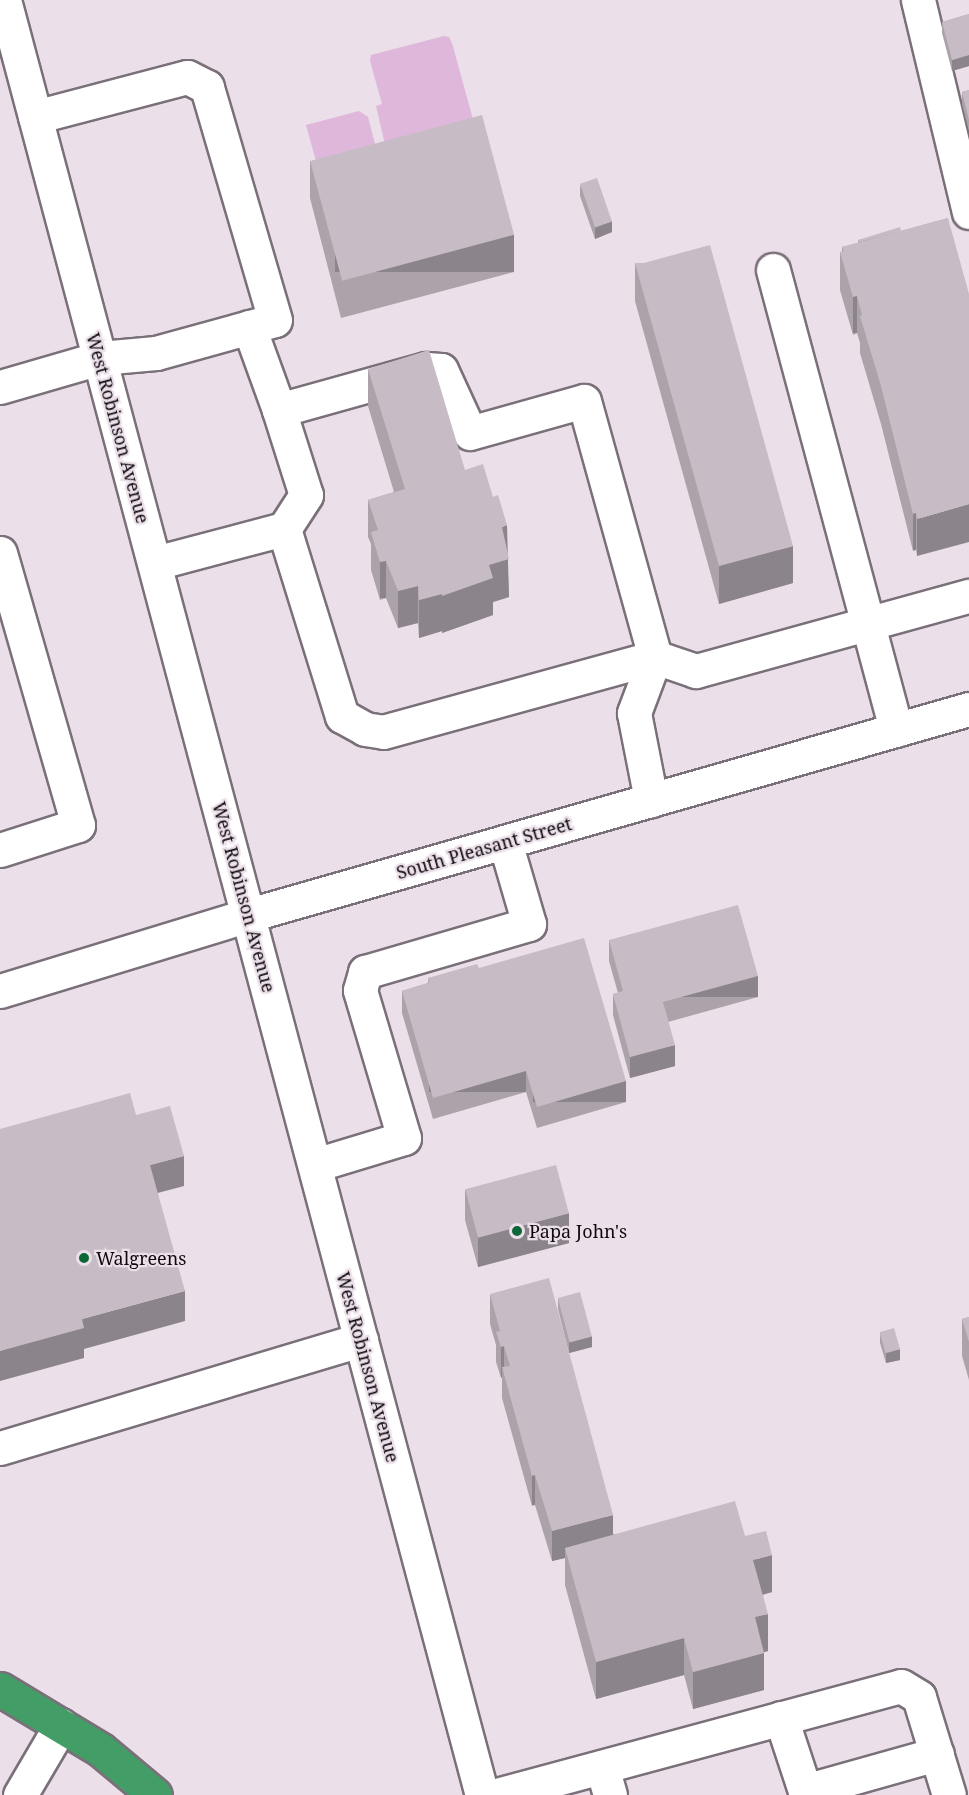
<!DOCTYPE html>
<html>
<head>
<meta charset="utf-8">
<style>
	body { margin:0 }
	#map { position:relative; width:969px; height:1795px; overflow:hidden; background:#ebdfe9; font-family:"Noto Serif",serif }
	div>[style] { position:absolute }
	.green>* { inset:0; background:#deb7db }
	.roads { filter:drop-shadow(2px 0 #7a7079) drop-shadow(-2px 0 #7a7079) drop-shadow(0 2px #7a7079) drop-shadow(0 -2px #7a7079) }
	.minor>* { height:33px; margin:-16.5px; padding:0 16.5px; transform-origin:16.5px; border-radius:16.5px; background:#fff }
	.highway>* { height:33px; margin:-16.5px; padding:0 16.5px; transform-origin:16.5px; border-radius:16.5px; background:#429e66 }
	.wall>* { inset:0; background:#aba2aa }
	.shaded-wall>* { inset:0; background:#8b848b; transform-origin:0 0 }
	.building>* { inset:0; background:#c7bcc6; transform-origin:0 0 }
	.dots>* { width:16px; height:16px; translate:-50% -50%; box-sizing:border-box; border:3px solid #ebdfe9; border-radius:50% }
	span { translate:-50% -50%; white-space:nowrap; text-align:center; line-height:1.15; -webkit-text-stroke:4.5px #ebdfe9; paint-order:stroke }
	.street-label { font-size:18px; color:#0e0a0d }
	.poi-label { font-size:18px; color:#0e0a0d }
	.left { translate:0 -50%; text-align:left }
</style>
</head>
<body>
<div id="map">
	<div class="green">
		<i style="clip-path:polygon(444px 36px,449px 37px,452px 43px,482px 152px,386px 149px,376px 106px,382px 104px,370px 61px,371px 55px)"></i>
		<i style="clip-path:polygon(359px 111px,368px 117px,377px 152px,319px 172px,306px 125px)"></i>
	</div>
	<div class="roads">
		<div class="minor">
			<i style="left:4px;top:0;width:1858px;rotate:75.09deg"></i>
			<i style="left:918px;top:0;width:218px;rotate:76.5deg"></i>
			<i style="left:773px;top:270px;width:476px;rotate:75deg"></i>
			<i style="left:249px;top:327px;width:88px;rotate:70.1deg"></i>
			<i style="left:279px;top:410px;width:153px;rotate:-15.6deg"></i>
			<i style="left:426px;top:369px;width:15px;rotate:4deg"></i>
			<i style="left:441px;top:370px;width:69px;rotate:65.3deg"></i>
			<i style="left:470px;top:433px;width:118px;rotate:-15.7deg"></i>
			<i style="left:584px;top:401px;width:266px;rotate:74.5deg"></i>
			<i style="left:655px;top:657px;width:60px;rotate:110.6deg"></i>
			<i style="left:634px;top:713px;width:89px;rotate:78.9deg"></i>
			<i style="left:0;top:387px;width:104px;rotate:-16.2deg"></i>
			<i style="left:100px;top:358px;width:56px;rotate:-5.1deg"></i>
			<i style="left:156px;top:353px;width:123px;rotate:-15.5deg"></i>
			<i style="left:275px;top:320px;width:243px;rotate:-106.3deg"></i>
			<i style="left:207px;top:87px;width:22px;rotate:-153deg"></i>
			<i style="left:187px;top:77px;width:157px;rotate:165.3deg"></i>
			<i style="left:279px;top:410px;width:89px;rotate:72.4deg"></i>
			<i style="left:306px;top:495px;width:40px;rotate:122.9deg"></i>
			<i style="left:284px;top:529px;width:196px;rotate:72.8deg"></i>
			<i style="left:342px;top:716px;width:26px;rotate:29deg"></i>
			<i style="left:365px;top:729px;width:18px;rotate:9deg"></i>
			<i style="left:383px;top:732px;width:282px;rotate:-15.4deg"></i>
			<i style="left:655px;top:657px;width:43px;rotate:18.9deg"></i>
			<i style="left:696px;top:671px;width:283px;rotate:-15.4deg"></i>
			<i style="left:0;top:553px;width:283px;rotate:74deg"></i>
			<i style="left:78px;top:825px;width:82px;rotate:162.2deg"></i>
			<i style="left:155px;top:563px;width:133px;rotate:-14.8deg"></i>
			<i style="left:0;top:991px;width:260px;rotate:-17deg"></i>
			<i style="left:249px;top:915px;width:749px;rotate:-15.97deg"></i>
			<i style="left:315px;top:1165px;width:93px;rotate:-16.9deg"></i>
			<i style="left:404px;top:1138px;width:154px;rotate:-106.6deg"></i>
			<i style="left:360px;top:990px;width:19px;rotate:-74deg"></i>
			<i style="left:365px;top:972px;width:171px;rotate:-16.3deg"></i>
			<i style="left:529px;top:924px;width:85px;rotate:-106.3deg"></i>
			<i style="left:0;top:1448px;width:377px;rotate:-16.7deg"></i>
			<i style="left:781px;top:1718px;width:77px;rotate:71.8deg"></i>
			<i style="left:805px;top:1791px;width:137px;rotate:-15.7deg"></i>
			<i style="left:602px;top:1767px;width:29px;rotate:74deg"></i>
			<i style="left:20px;top:1795px;width:81px;rotate:-59.6deg"></i>
			<i style="left:497px;top:1795px;width:418px;rotate:-15.1deg"></i>
			<i style="left:901px;top:1686px;width:21px;rotate:31deg"></i>
			<i style="left:919px;top:1697px;width:102px;rotate:73deg"></i>
		</div>
		<div class="highway">
			<i style="left:0;top:1689px;width:118px;rotate:31.1deg"></i>
			<i style="left:101px;top:1750px;width:70px;rotate:39.8deg"></i>
		</div>
	</div>
	<div class="wall">
		<i style="clip-path:polygon(969px 14px,969px 66px,952px 71px,942px 33px,942px 22px)"></i>
		<i style="clip-path:polygon(969px 90px,969px 131px,962px 104px,962px 92px)"></i>
		<i style="clip-path:polygon(310px 161px,514px 272px,341px 318px,310px 198px)"></i>
		<i style="clip-path:polygon(580px 185px,612px 232px,595px 239px,580px 196px)"></i>
		<i style="clip-path:polygon(948px 218px,917px 556px,916px 550px,913px 551px,881px 424px,860px 353px,860px 343px,857px 333px,853px 335px,840px 290px,840px 252px,842px 252px,842px 247px,858px 243px,858px 240px,901px 231px)"></i>
		<i style="clip-path:polygon(635px 263px,644px 263px,793px 583px,719px 604px,635px 301px)"></i>
		<i style="clip-path:polygon(368px 369px,465px 470px,507px 553px,509px 597px,493px 602px,493px 615px,442px 633px,442px 631px,419px 638px,418px 623px,398px 628px,386px 598px,380px 600px,371px 570px,371px 544px,368px 537px,368px 500px,394px 492px,368px 406px)"></i>
		<i style="clip-path:polygon(609px 940px,758px 997px,668px 1022px,675px 1066px,630px 1078px,613px 1015px,613px 994px,618px 993px,609px 961px)"></i>
		<i style="clip-path:polygon(479px 968px,626px 1102px,537px 1128px,526px 1092px,433px 1119px,402px 1013px,402px 991px,428px 983px,428px 978px)"></i>
		<i style="clip-path:polygon(465px 1190px,569px 1243px,478px 1267px,465px 1220px)"></i>
		<i style="clip-path:polygon(490px 1294px,613px 1534px,745px 1536px,772px 1592px,763px 1595px,768px 1651px,764px 1652px,764px 1690px,693px 1709px,684px 1675px,596px 1699px,565px 1585px,565px 1558px,552px 1561px,535px 1505px,532px 1506px,502px 1398px,502px 1377px,501px 1378px,496px 1362px,496px 1345px,490px 1324px)"></i>
		<i style="clip-path:polygon(558px 1298px,592px 1347px,569px 1353px,558px 1309px)"></i>
		<i style="clip-path:polygon(969px 1317px,969px 1380px,962px 1356px,962px 1319px)"></i>
		<i style="clip-path:polygon(880px 1332px,900px 1360px,886px 1363px,880px 1343px)"></i>
	</div>
	<div class="shaded-wall">
		<i style="clip-path:polygon(969px 55px,969px 66px,952px 71px,952px 60px)"></i>
		<i style="clip-path:polygon(612px 221px,612px 232px,595px 239px,595px 228px)"></i>
		<i style="left:514px;top:235px;width:37px;height:179px;rotate:90deg"></i>
		<i style="left:857px;top:296px;width:37px;height:4px;rotate:90deg"></i>
		<i style="clip-path:polygon(969px 504px,969px 542px,917px 556px,917px 519px)"></i>
		<i style="left:916px;top:513px;width:37px;height:3px;rotate:90deg"></i>
		<i style="clip-path:polygon(507px 525px,509px 597px,493px 602px,493px 615px,442px 633px,442px 596px,489px 565px,502px 527px)"></i>
		<i style="clip-path:polygon(793px 546px,793px 583px,719px 604px,719px 566px)"></i>
		<i style="left:386px;top:561px;width:37px;height:6px;rotate:90deg"></i>
		<i style="clip-path:polygon(418px 586px,418px 623px,398px 628px,398px 591px)"></i>
		<i style="clip-path:polygon(442px 594px,442px 631px,419px 638px,419px 600px)"></i>
		<i style="left:758px;top:976px;width:21px;height:98px;rotate:90deg"></i>
		<i style="clip-path:polygon(675px 1045px,675px 1066px,630px 1078px,630px 1057px)"></i>
		<i style="left:526px;top:1071px;width:21px;height:97px;rotate:90deg"></i>
		<i style="left:626px;top:1081px;width:21px;height:93px;rotate:90deg"></i>
		<i style="clip-path:polygon(184px 1156px,184px 1186px,150px 1195px,150px 1165px)"></i>
		<i style="clip-path:polygon(569px 1213px,569px 1243px,478px 1267px,478px 1237px)"></i>
		<i style="clip-path:polygon(185px 1291px,185px 1321px,84px 1349px,84px 1358px,0 1381px,0 1351px,82px 1319px)"></i>
		<i style="clip-path:polygon(592px 1336px,592px 1347px,569px 1353px,569px 1342px)"></i>
		<i style="clip-path:polygon(504px 1346px,504px 1375px,502px 1367px,502px 1377px,501px 1378px,501px 1347px)"></i>
		<i style="clip-path:polygon(900px 1349px,900px 1360px,886px 1363px,886px 1352px)"></i>
		<i style="left:535px;top:1475px;width:30px;height:3px;rotate:90deg"></i>
		<i style="clip-path:polygon(613px 1515px,613px 1545px,565px 1548px,565px 1558px,552px 1561px,552px 1531px)"></i>
		<i style="clip-path:polygon(772px 1555px,772px 1592px,753px 1597px,753px 1560px)"></i>
		<i style="clip-path:polygon(768px 1614px,768px 1651px,755px 1655px,755px 1617px)"></i>
		<i style="clip-path:polygon(684px 1638px,684px 1675px,596px 1699px,596px 1662px)"></i>
		<i style="clip-path:polygon(764px 1653px,764px 1690px,693px 1709px,693px 1672px)"></i>
	</div>
	<div class="building">
		<i style="clip-path:polygon(969px 14px,969px 55px,952px 60px,942px 22px)"></i>
		<i style="clip-path:polygon(969px 90px,969px 120px,962px 92px)"></i>
		<i style="left:482px;top:115px;width:124px;height:178px;rotate:75deg"></i>
		<i style="left:597px;top:178px;width:46px;height:18px;rotate:71deg"></i>
		<i style="clip-path:polygon(948px 218px,969px 294px,969px 504px,917px 519px,916px 513px,913px 514px,881px 386px,860px 316px,862px 315px,857px 296px,853px 297px,840px 252px,844px 251px,842px 247px)"></i>
		<i style="clip-path:polygon(900px 227px,901px 231px,859px 242px,858px 240px)"></i>
		<i style="clip-path:polygon(710px 245px,793px 546px,719px 566px,635px 263px,644px 263px)"></i>
		<i style="clip-path:polygon(429px 350px,465px 470px,483px 464px,493px 497px,498px 495px,507px 525px,502px 527px,509px 559px,489px 565px,493px 578px,442px 596px,442px 594px,419px 600px,418px 586px,398px 591px,386px 561px,380px 562px,371px 532px,378px 530px,368px 500px,405px 489px,368px 369px)"></i>
		<i style="clip-path:polygon(738px 905px,758px 976px,663px 1002px,675px 1045px,630px 1057px,613px 994px,623px 991px,609px 940px)"></i>
		<i style="clip-path:polygon(584px 938px,626px 1081px,537px 1107px,526px 1071px,433px 1098px,402px 991px,429px 983px,428px 978px,477px 964px,479px 968px)"></i>
		<i style="clip-path:polygon(130px 1093px,136px 1115px,170px 1106px,184px 1156px,150px 1165px,185px 1291px,82px 1319px,84px 1328px,0 1351px,0 1129px)"></i>
		<i style="left:556px;top:1165px;width:50px;height:94px;rotate:75deg"></i>
		<i style="clip-path:polygon(549px 1278px,613px 1515px,552px 1531px,535px 1475px,532px 1476px,502px 1367px,510px 1366px,504px 1346px,501px 1347px,496px 1332px,500px 1331px,490px 1294px)"></i>
		<i style="left:580px;top:1292px;width:46px;height:23px;rotate:75deg"></i>
		<i style="clip-path:polygon(969px 1317px,969px 1342px,962px 1319px)"></i>
		<i style="left:894px;top:1328px;width:22px;height:15px;rotate:74deg"></i>
		<i style="clip-path:polygon(735px 1501px,745px 1536px,766px 1531px,772px 1555px,753px 1560px,768px 1614px,755px 1617px,764px 1653px,693px 1672px,684px 1638px,596px 1662px,565px 1548px)"></i>
	</div>
	<div class="dots">
		<i style="left:517px;top:1231px;background:#0d6638"></i>
		<i style="left:84px;top:1258px;background:#0d6638"></i>
	</div>
	<div class="street-label">
		<span style="left:118px;top:428px;rotate:75deg">West Robinson Avenue</span>
		<span style="left:484px;top:848px;rotate:-16deg">South Pleasant Street</span>
		<span style="left:244px;top:897px;rotate:75deg">West Robinson Avenue</span>
		<span style="left:368px;top:1367px;rotate:75deg">West Robinson Avenue</span>
	</div>
	<div class="poi-label">
		<span class="left" style="left:529px;top:1231px">Papa John's</span>
		<span class="left" style="left:96px;top:1258px">Walgreens</span>
	</div>
</div>
</body>
</html>
